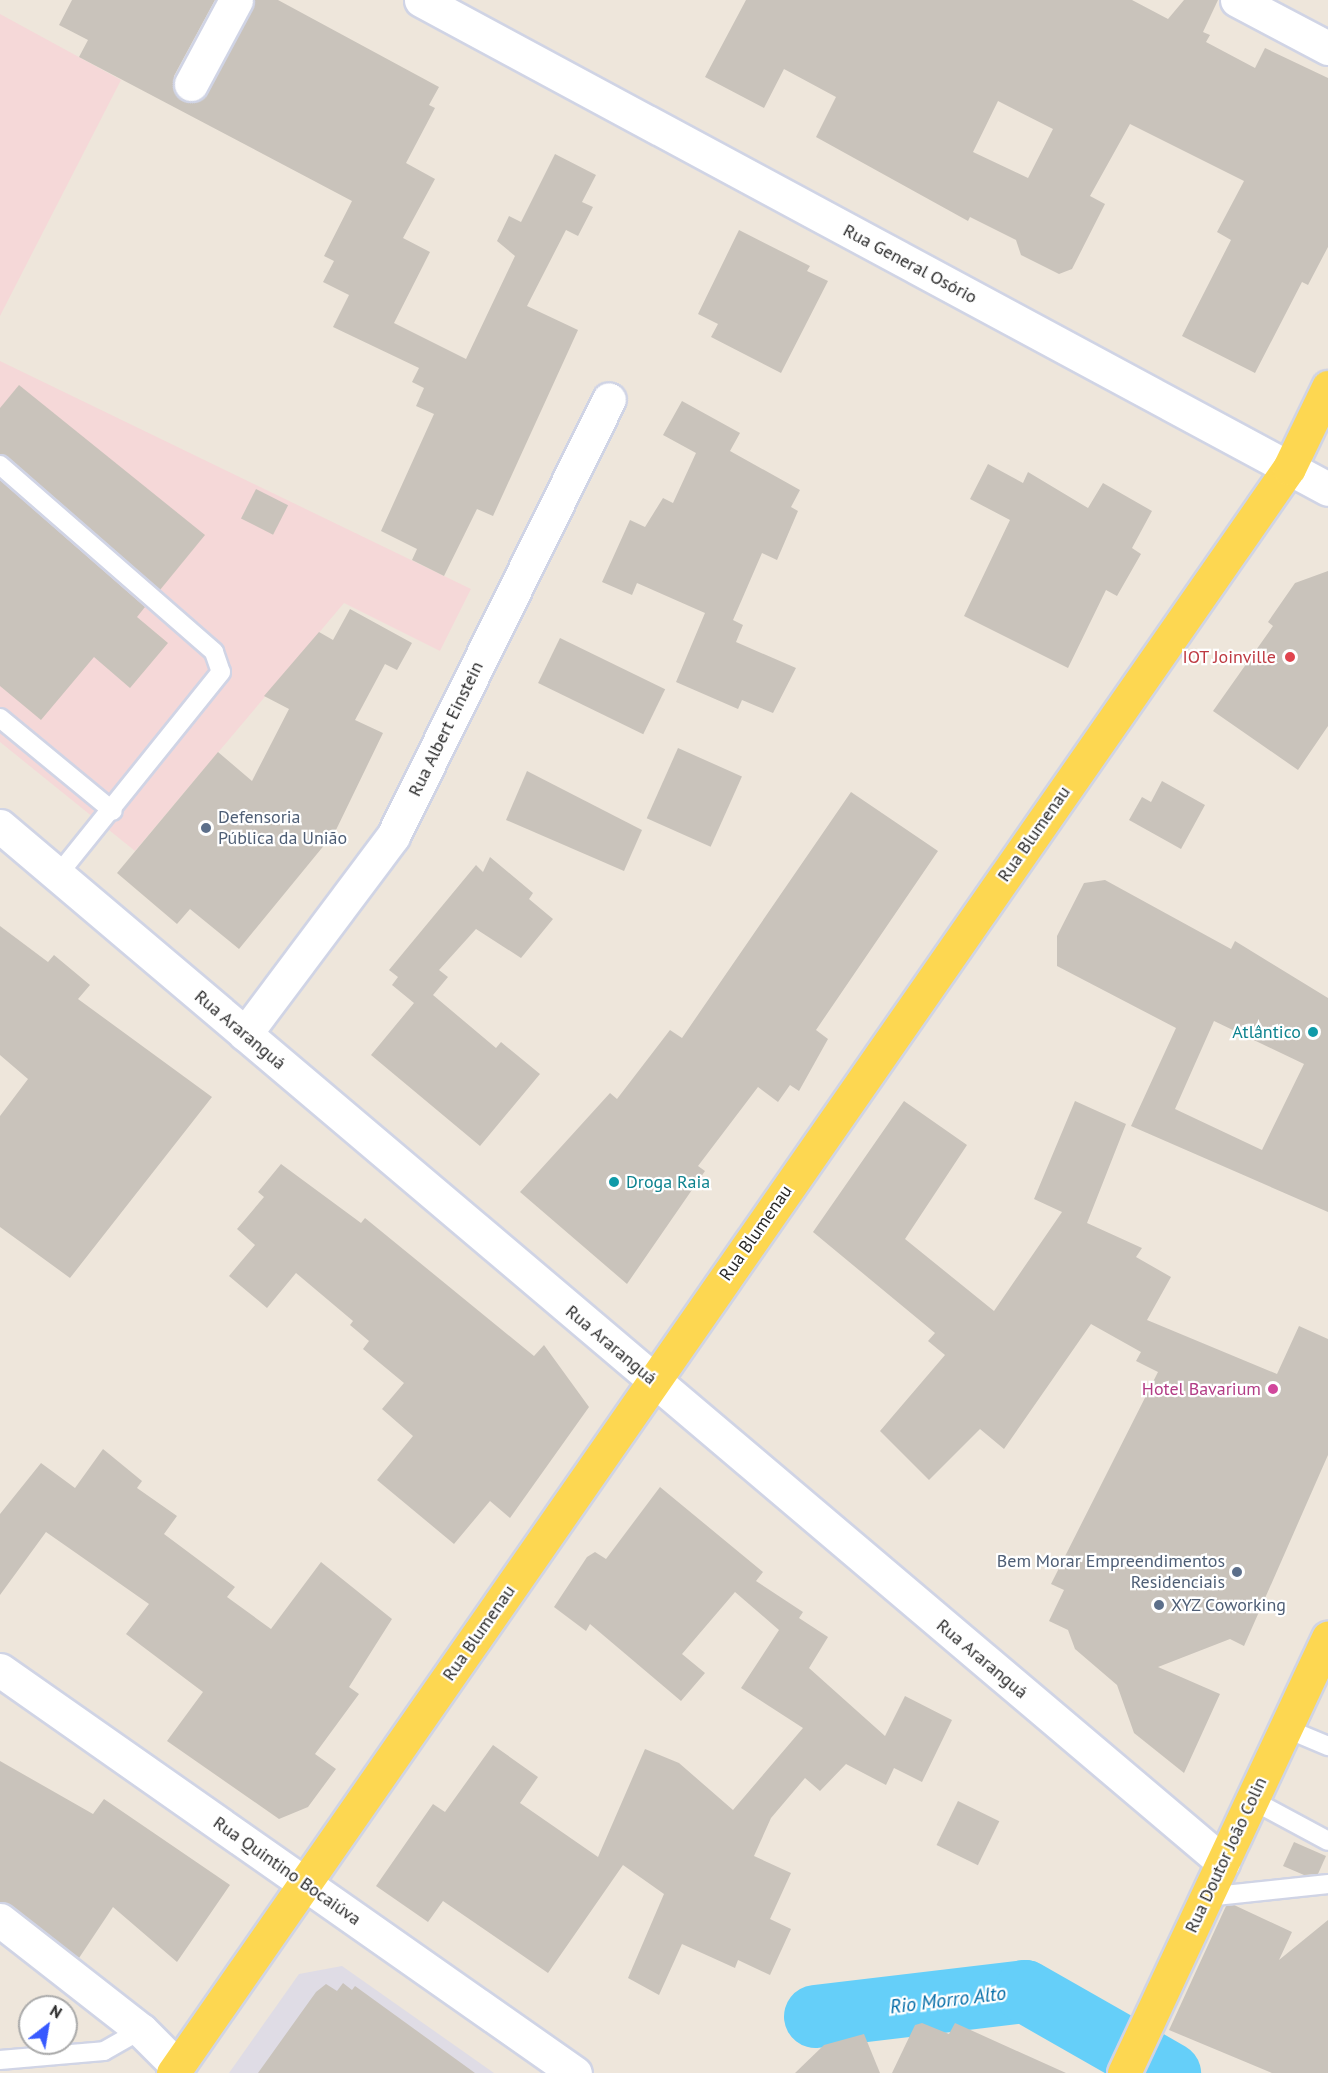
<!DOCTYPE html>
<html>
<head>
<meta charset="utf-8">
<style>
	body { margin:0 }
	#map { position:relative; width:1328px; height:2073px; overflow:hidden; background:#eee6db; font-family:"PT Sans",sans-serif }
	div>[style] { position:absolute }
	.industrial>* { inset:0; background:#dfdce5 }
	.medical>* { inset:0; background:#f5d8d8 }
	.river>* { height:63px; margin:-31.5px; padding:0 31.5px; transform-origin:31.5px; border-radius:31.5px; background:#65cff9 }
	.building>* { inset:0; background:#c9c3bb; transform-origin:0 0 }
	.roads { filter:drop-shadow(2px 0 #d0d4e5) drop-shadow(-2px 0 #d0d4e5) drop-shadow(0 2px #d0d4e5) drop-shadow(0 -2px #d0d4e5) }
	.lane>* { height:18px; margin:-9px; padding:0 9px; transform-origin:9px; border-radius:9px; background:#fff }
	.street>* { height:33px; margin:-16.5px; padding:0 16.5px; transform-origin:16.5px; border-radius:16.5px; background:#fff }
	.secondary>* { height:33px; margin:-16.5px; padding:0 16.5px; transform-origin:16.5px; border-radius:16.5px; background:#fff }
	.primary>* { height:33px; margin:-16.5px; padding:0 16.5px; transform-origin:16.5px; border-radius:16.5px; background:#fdd751 }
	.dots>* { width:16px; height:16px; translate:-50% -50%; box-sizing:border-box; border:3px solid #fff; border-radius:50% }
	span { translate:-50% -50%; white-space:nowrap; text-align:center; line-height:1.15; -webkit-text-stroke:4.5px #fff; paint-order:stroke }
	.street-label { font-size:18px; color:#2a2a2a }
	.health-label { font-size:18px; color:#be3a42 }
	.right { translate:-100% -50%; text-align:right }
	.service-label { font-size:18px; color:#4e5e75 }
	.left { translate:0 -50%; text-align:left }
	.culture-label { font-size:18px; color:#0d838f }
	.hotel-label { font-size:18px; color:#b23c85 }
	.water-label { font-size:20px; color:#026ca7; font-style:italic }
	.north { position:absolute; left:18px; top:1995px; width:60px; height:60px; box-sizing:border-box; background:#fff; border:2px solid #aaa; border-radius:50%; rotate:31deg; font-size:16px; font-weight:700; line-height:24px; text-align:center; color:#2a2a2a }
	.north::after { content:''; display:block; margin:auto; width:21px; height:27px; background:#3759ff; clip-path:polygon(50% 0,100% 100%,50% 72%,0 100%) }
</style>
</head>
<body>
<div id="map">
	<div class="industrial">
		<i style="clip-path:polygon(342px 1966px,494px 2073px,229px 2073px,299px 1974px)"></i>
	</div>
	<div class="medical">
		<i style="clip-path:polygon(0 14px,121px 80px,0 316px)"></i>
		<i style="clip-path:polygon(0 361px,471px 589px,440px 651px,344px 603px,135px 851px,0 742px)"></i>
	</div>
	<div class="river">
		<i style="left:815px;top:2016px;width:211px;rotate:-6.8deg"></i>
		<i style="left:1025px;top:1991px;width:166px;rotate:29.7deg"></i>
	</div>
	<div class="building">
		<i style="clip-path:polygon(72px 0,215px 0,174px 76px,175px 93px,183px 101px,200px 100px,208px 93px,255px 0,278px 0,439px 87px,429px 105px,435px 108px,406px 163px,435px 179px,403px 238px,430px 252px,394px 323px,466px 359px,515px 256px,497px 241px,509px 216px,521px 222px,555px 154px,596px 175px,582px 202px,593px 207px,578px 236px,566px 230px,527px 306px,578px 330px,493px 516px,477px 509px,444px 576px,412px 560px,417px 549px,381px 531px,434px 414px,416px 406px,424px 388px,412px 382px,419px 368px,333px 327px,349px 295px,323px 282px,334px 261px,324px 256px,352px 201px,79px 57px,88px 40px,59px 25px)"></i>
		<i style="clip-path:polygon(evenodd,746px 0,1132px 0,1168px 19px,1184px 0,1218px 0,1203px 32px,1210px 35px,1206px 42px,1255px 68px,1265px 48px,1328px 78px,1328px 247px,1308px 285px,1302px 282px,1255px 373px,1182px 336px,1231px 240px,1217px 232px,1244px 181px,1130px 124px,1090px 196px,1105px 204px,1072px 269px,1059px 274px,1021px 255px,1016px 240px,970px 217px,968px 221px,816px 137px,836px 97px,784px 69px,764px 108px,705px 77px,746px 0,998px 101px,1053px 129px,1028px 178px,973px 152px,998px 101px)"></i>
		<i style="clip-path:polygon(739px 230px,810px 266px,807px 271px,828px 281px,781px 373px,711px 337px,718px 324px,698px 314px)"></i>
		<i style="clip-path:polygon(19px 385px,205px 535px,160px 590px,0 454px,0 408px)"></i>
		<i style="clip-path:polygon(682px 401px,740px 433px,730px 451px,800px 490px,791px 507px,798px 511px,777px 560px,762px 553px,733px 620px,743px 625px,736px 642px,796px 668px,773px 713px,742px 700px,738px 709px,676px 682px,705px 613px,637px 583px,632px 595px,602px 582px,630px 520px,645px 527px,663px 498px,673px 503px,696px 453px,663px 435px)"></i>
		<i style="clip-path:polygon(988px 464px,1023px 483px,1028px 472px,1088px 508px,1103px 483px,1152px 511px,1132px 548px,1141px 554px,1117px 596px,1106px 590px,1068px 668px,964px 616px,1010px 520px,970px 499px)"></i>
		<i style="clip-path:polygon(0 480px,145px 607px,137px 617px,168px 643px,130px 688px,94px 657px,41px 720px,0 686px)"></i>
		<i style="left:256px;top:489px;width:36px;height:33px;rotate:27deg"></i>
		<i style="clip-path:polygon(1328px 571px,1328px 726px,1298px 770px,1213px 711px,1273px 626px,1268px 622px,1295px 583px)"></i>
		<i style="clip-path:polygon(350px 609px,412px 643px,397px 670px,385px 664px,355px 720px,383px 733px,335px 832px,239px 949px,190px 909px,177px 924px,117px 873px,218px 752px,252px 781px,289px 709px,264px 696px,319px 632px,333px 640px)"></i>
		<i style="left:560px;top:638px;width:117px;height:50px;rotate:26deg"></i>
		<i style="left:678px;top:748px;width:70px;height:77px;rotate:24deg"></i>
		<i style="clip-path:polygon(527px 771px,642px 830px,624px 871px,506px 820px)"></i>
		<i style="clip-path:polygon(1162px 781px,1205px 805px,1181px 849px,1129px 820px,1142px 797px,1151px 802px)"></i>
		<i style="clip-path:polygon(851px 792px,938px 851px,816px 1030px,828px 1039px,799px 1091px,790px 1085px,778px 1102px,758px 1087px,698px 1166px,705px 1171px,627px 1284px,520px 1192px,610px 1093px,617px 1099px,670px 1030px,682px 1038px)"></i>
		<i style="clip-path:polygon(490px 857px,533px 893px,529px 899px,553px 919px,521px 958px,476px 929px,439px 970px,448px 977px,433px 995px,496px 1048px,501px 1042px,540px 1074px,480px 1146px,371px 1055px,414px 1003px,392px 985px,398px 977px,389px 970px,476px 865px,483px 872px)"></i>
		<i style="clip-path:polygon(evenodd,1105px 880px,1231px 949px,1235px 941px,1328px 998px,1328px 1212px,1131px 1126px,1176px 1028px,1057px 966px,1057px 936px,1084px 883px,1105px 880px,1214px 1021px,1304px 1064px,1262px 1150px,1175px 1109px,1214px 1021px)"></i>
		<i style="clip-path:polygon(0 926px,48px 962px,54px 955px,90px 985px,78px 999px,212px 1097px,70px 1278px,0 1227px,0 1116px,28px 1079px,0 1055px)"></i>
		<i style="clip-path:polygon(904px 1101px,967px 1145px,905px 1239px,994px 1311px,1062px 1212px,1034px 1199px,1075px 1101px,1126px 1124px,1087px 1223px,1142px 1248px,1136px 1257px,1171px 1277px,1147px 1320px,1277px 1374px,1299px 1326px,1328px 1339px,1328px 1455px,1244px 1646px,1230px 1639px,1158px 1667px,1220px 1694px,1184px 1773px,1134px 1733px,1117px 1685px,1075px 1649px,1068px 1630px,1049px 1621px,1064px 1590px,1051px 1584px,1158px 1372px,1136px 1361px,1141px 1352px,1091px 1324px,1004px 1449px,980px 1429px,929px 1480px,880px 1431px,945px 1355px,928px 1341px,935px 1333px,813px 1232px)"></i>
		<i style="clip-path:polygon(281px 1164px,361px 1223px,365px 1218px,534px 1356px,544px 1345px,589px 1407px,510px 1518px,490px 1501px,454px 1544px,377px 1480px,413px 1436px,382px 1409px,404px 1383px,363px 1349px,369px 1341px,350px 1325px,353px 1321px,296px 1273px,267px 1308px,229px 1276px,255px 1245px,237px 1229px,264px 1197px,258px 1192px)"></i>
		<i style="clip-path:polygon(103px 1449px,142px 1481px,137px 1488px,177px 1516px,164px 1534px,235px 1587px,227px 1597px,271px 1629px,321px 1562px,392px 1619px,349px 1687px,359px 1694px,315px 1754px,336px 1769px,308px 1807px,279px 1819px,167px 1741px,203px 1692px,126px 1634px,149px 1604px,46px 1532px,0 1595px,0 1514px,41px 1463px,75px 1488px)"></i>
		<i style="clip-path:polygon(660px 1487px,763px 1572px,756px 1581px,803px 1612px,799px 1618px,828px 1637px,809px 1668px,885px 1736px,905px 1696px,952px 1720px,922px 1782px,894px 1768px,886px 1785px,846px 1764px,820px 1791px,805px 1778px,771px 1818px,754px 1856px,791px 1873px,770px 1919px,791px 1929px,770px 1975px,738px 1960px,735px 1968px,682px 1944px,659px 1995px,628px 1978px,664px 1894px,623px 1865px,548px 1973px,443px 1901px,428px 1922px,376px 1886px,433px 1804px,445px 1812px,493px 1745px,538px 1777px,520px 1803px,598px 1857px,645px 1749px,679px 1763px,733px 1810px,803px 1728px,741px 1688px,779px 1630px,735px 1592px,682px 1654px,705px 1673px,681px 1701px,590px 1624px,586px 1631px,554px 1607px,587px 1557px,595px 1552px,606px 1559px)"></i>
		<i style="clip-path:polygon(0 1761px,93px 1814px,104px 1799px,230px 1885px,177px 1962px,113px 1907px,79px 1958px,0 1902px)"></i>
		<i style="left:958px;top:1801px;width:46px;height:49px;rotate:26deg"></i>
		<i style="clip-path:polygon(1294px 1842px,1326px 1856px,1318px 1874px,1304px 1875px,1283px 1866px)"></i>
		<i style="clip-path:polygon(1234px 1905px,1292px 1932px,1279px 1960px,1328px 1920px,1328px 2073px,1272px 2073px,1169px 2030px,1226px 1906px)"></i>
		<i style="clip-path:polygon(343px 1983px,352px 1990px,355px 1986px,475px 2073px,258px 2073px,316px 1992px,326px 1984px,337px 1991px)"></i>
		<i style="clip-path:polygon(922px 2023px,949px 2034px,955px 2023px,1066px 2073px,892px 2073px,915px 2025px)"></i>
		<i style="clip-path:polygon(864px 2034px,880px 2073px,795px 2073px,824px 2045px)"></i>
	</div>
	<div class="roads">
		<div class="lane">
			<i style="left:0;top:465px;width:284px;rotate:41.1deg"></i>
			<i style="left:214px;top:652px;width:21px;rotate:71deg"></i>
			<i style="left:221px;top:672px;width:260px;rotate:128.8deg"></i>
			<i style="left:0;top:718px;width:146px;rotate:39.5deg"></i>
			<i style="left:1285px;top:1728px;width:47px;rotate:22.7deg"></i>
			<i style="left:1252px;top:1800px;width:86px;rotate:28.3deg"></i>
			<i style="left:1206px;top:1897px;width:123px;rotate:-6.1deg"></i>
			<i style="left:0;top:2060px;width:104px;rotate:-4.9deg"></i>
			<i style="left:104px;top:2051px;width:43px;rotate:-29.6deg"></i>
		</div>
		<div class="street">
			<i style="left:421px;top:0;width:1030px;rotate:28.33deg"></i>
			<i style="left:1237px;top:0;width:103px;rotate:27.8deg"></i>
			<i style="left:191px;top:84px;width:95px;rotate:-61.8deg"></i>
			<i style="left:245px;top:1034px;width:247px;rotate:-53.2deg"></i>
			<i style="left:393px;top:836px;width:487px;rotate:-63.7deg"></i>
			<i style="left:0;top:1670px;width:702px;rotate:35.03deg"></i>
			<i style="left:0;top:1920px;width:179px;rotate:38deg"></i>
			<i style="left:141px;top:2030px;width:51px;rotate:45deg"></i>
		</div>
		<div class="secondary">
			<i style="left:0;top:826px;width:1603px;rotate:40.27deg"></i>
		</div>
		<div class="primary">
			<i style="left:173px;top:2073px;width:1955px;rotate:-55.19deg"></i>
			<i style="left:1289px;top:468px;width:90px;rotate:-64.3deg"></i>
			<i style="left:1124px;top:2073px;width:481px;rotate:-64.9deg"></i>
		</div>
	</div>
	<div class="dots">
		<i style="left:1290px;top:657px;background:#e0444e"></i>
		<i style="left:206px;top:828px;background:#5c6f8a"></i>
		<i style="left:1313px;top:1032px;background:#0f9aa8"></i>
		<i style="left:614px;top:1182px;background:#0f9aa8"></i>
		<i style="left:1273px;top:1389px;background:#d1479c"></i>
		<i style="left:1237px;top:1572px;background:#5c6f8a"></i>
		<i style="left:1159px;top:1605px;background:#5c6f8a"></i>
	</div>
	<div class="street-label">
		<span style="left:910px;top:264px;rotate:28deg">Rua General Osório</span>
		<span style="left:446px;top:729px;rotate:-64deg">Rua Albert Einstein</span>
		<span style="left:1034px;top:834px;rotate:-55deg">Rua Blumenau</span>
		<span style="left:240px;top:1030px;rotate:40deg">Rua Araranguá</span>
		<span style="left:756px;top:1233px;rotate:-55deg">Rua Blumenau</span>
		<span style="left:611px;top:1345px;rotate:40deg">Rua Araranguá</span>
		<span style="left:479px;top:1633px;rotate:-55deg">Rua Blumenau</span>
		<span style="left:982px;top:1659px;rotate:40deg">Rua Araranguá</span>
		<span style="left:1226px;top:1855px;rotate:-65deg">Rua Doutor João Colin</span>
		<span style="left:287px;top:1871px;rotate:35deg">Rua Quintino Bocaiúva</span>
	</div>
	<div class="health-label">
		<span class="right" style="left:1276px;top:657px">IOT Joinville</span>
	</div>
	<div class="service-label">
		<span class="left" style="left:218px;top:828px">Defensoria<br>Pública da União</span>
		<span class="right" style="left:1225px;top:1572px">Bem Morar Empreendimentos<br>Residenciais</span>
		<span class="left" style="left:1171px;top:1605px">XYZ Coworking</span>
	</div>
	<div class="culture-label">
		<span class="right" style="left:1301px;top:1032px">Atlântico</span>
		<span class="left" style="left:626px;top:1182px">Droga Raia</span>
	</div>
	<div class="hotel-label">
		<span class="right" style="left:1261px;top:1389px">Hotel Bavarium</span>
	</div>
	<div class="water-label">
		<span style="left:948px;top:2000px;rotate:-7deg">Rio Morro Alto</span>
	</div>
	<div class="north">N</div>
</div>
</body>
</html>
